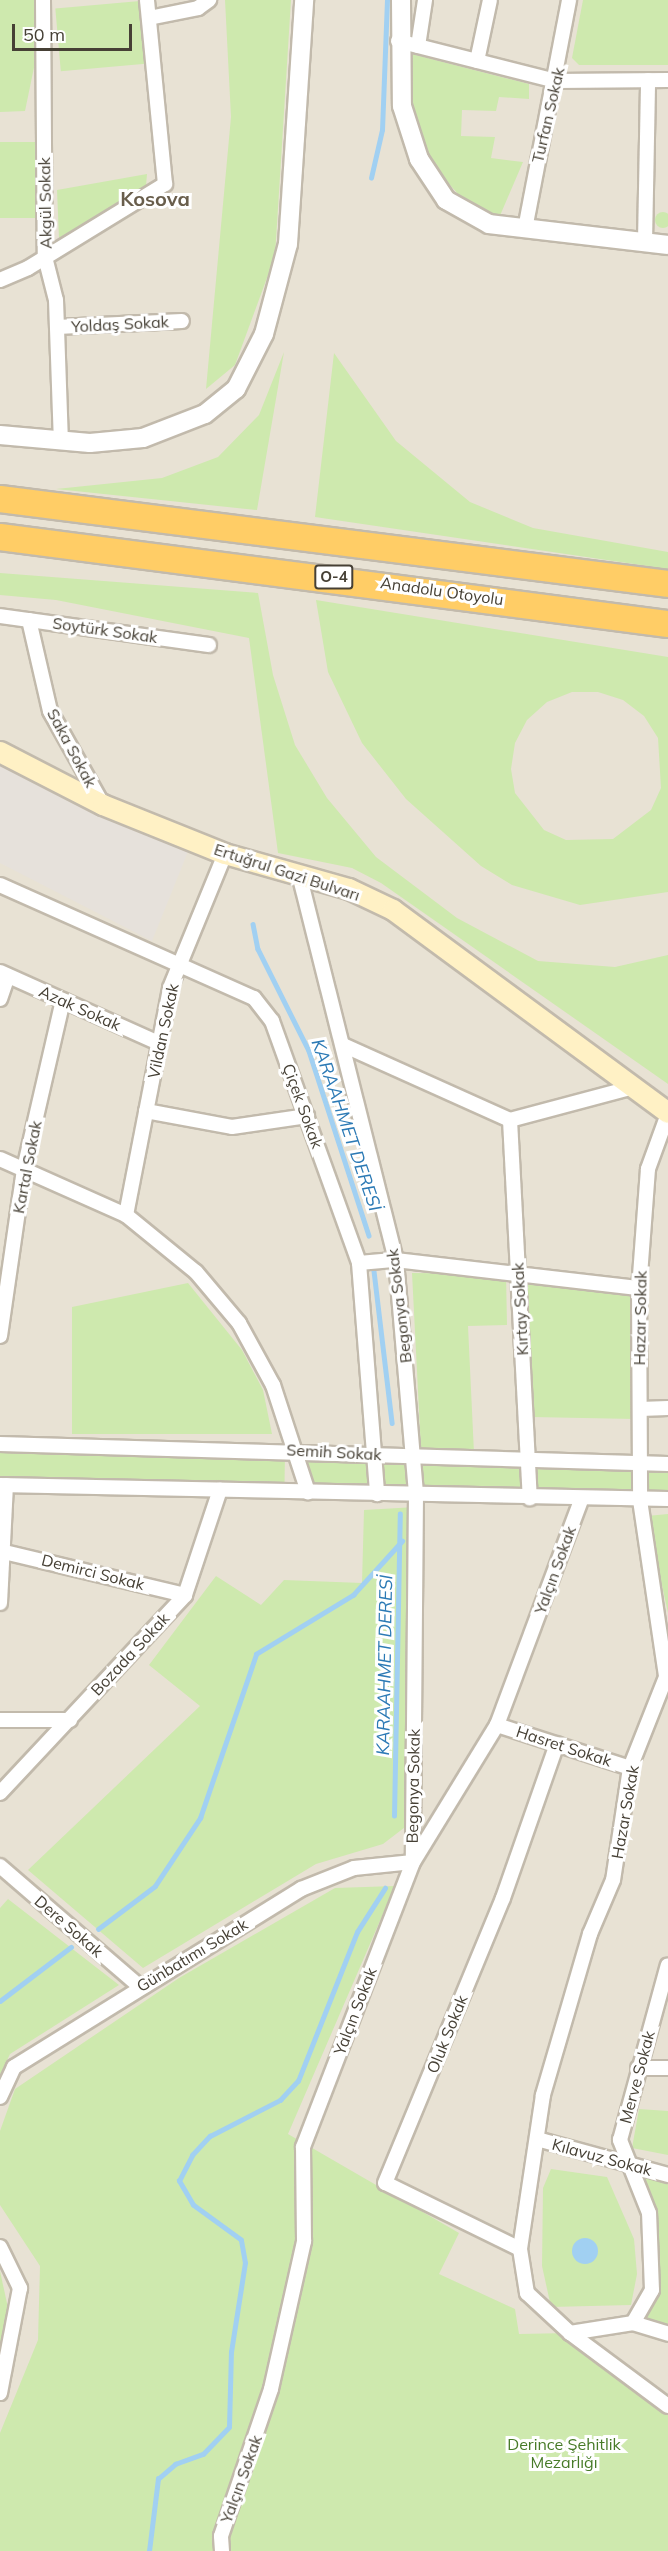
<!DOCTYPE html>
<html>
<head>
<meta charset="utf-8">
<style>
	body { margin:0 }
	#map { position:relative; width:668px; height:2551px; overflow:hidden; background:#f3f0e6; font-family:Mulish,sans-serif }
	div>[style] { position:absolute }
	.residential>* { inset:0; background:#e8e2d4; transform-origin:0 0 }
	.industrial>* { inset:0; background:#e6e1db }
	.green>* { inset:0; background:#cee9ae; transform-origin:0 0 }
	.round { border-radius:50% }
	.water>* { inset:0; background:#a1d0f2 }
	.stream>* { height:4.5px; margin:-2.25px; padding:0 2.25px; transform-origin:2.25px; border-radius:2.25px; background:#a1d0f2 }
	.roads { filter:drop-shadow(2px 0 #c2baac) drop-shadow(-2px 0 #c2baac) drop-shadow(0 2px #c2baac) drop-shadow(0 -2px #c2baac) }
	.minor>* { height:14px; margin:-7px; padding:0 7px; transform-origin:7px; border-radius:7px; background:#fff }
	.tertiary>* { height:18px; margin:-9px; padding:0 9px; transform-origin:9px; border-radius:9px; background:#fff }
	.secondary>* { height:20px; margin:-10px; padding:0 10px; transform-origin:10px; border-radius:10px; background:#fff1c5 }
	.motorway>* { height:26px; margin:-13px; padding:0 13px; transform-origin:13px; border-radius:13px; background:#ffcd66 }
	span { translate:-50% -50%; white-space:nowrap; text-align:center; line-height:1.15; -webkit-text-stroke:6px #fff; paint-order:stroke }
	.shield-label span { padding:2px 4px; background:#fff; border:2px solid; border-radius:4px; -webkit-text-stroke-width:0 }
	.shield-label { font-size:15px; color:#464035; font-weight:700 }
	.street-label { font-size:16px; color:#464035 }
	.park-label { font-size:16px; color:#467a27 }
	.water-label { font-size:18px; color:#2c7ab5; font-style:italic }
	.quarter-label { font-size:20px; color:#695e4c; font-weight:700 }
	.scale { position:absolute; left:12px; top:24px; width:120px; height:27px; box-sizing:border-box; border:3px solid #464035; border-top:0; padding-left:8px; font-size:18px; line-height:21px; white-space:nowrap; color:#464035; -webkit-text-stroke:4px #fff; paint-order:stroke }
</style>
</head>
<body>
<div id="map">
	<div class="residential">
		<i style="left:0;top:0;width:668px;height:2468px"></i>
	</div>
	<div class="industrial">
		<i style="clip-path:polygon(0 755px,191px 844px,152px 941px,0 863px)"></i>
	</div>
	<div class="green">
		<i style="clip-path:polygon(0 0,35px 0,38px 48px,25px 111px,0 112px)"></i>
		<i style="clip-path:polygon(225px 0,291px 0,275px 256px,235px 365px,206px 389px,231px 117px)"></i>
		<i style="clip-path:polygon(583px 0,668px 0,668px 65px,579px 65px,572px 58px)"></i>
		<i style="left:140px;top:1px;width:63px;height:85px;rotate:85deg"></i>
		<i style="clip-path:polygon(408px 53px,529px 84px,529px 99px,499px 97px,496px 111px,462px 110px,461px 136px,495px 137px,491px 158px,523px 162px,499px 218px,467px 204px,433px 166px,415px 123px)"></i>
		<i style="left:39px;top:142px;width:76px;height:39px;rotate:90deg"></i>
		<i style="clip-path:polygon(147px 174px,146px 186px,59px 238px,57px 190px)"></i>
		<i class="round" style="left:655px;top:212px;width:16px;height:16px"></i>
		<i style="clip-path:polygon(284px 352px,257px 510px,56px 489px,162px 478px,218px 457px,259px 415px)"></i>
		<i style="clip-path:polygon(334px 353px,396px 441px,470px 502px,533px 528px,668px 552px,668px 569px,315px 517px)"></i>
		<i style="clip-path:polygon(0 573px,258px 593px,273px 675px,295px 745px,327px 798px,376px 857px,457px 918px,538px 961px,615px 967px,668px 955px,668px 1084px,381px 883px,352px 868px,278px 853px,249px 638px,56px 600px,0 595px)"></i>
		<i style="clip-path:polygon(evenodd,316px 600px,668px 657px,668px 892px,580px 905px,512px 885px,481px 866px,406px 799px,362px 743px,328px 672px,316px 600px,572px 692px,598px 692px,623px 700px,644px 716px,658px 738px,661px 788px,651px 810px,613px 839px,566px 840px,544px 830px,515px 793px,511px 769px,515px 743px,527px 720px,547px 702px,572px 692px)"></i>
		<i style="clip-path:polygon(412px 1273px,506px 1274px,507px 1325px,468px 1326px,474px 1453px,421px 1450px)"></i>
		<i style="clip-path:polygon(525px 1279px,637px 1291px,635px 1419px,532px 1417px)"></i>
		<i style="clip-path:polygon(188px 1283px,242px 1350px,263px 1390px,272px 1434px,72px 1434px,72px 1307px)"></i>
		<i style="left:0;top:1452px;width:285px;height:25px;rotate:1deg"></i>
		<i style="clip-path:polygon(307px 1458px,369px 1460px,372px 1486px,312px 1485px)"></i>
		<i class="round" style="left:380px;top:1458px;width:32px;height:32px"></i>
		<i style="left:420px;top:1465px;width:102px;height:23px;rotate:2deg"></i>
		<i style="left:535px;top:1468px;width:98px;height:25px;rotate:1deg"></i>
		<i style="left:644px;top:1468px;width:24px;height:25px"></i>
		<i style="clip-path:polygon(416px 1507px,413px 1821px,383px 1844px,316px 1864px,143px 1968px,28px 1870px,200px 1706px,149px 1665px,216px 1576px,261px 1605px,284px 1580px,362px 1583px,364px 1510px)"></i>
		<i style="clip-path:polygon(668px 1514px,668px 1613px,647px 1516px)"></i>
		<i style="clip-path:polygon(395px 1886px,288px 2134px,459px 2233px,439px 2274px,515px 2309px,519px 2334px,570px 2333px,668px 2405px,668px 2551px,0 2551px,0 2433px,38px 2340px,40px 2266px,0 2205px,0 2131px,15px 2089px,179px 1978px,335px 1888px)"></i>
		<i style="clip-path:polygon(8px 1899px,119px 1985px,10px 2054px,0 2075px,0 1908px)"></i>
		<i style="clip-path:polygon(639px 2109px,668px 2111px,668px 2155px,632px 2148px)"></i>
		<i style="clip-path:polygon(551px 2169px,607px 2177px,634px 2239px,637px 2274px,631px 2305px,551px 2307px,542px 2266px,543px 2188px)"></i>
		<i style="clip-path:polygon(637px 2172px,668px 2180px,668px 2327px,645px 2319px,661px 2290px,656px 2209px)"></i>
		<i style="clip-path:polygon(0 2271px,8px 2308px,0 2345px)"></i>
	</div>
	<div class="water">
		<i class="round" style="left:572px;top:2238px;width:26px;height:26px"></i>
	</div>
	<div class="stream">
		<i style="left:371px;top:178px;width:49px;rotate:-77.1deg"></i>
		<i style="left:382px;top:130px;width:130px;rotate:-87.8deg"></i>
		<i style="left:253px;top:924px;width:25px;rotate:79deg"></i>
		<i style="left:258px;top:949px;width:114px;rotate:63.4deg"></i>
		<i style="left:309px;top:1051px;width:194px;rotate:72deg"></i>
		<i style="left:374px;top:1271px;width:153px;rotate:83.2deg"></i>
		<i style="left:394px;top:1816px;width:302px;rotate:-88.9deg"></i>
		<i style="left:98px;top:1929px;width:71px;rotate:-37deg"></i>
		<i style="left:155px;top:1886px;width:82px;rotate:-56.5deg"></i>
		<i style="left:200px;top:1818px;width:173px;rotate:-71.1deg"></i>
		<i style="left:256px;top:1654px;width:114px;rotate:-31.3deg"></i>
		<i style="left:353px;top:1595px;width:73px;rotate:-47.8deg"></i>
		<i style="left:0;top:2001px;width:89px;rotate:-37.3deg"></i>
		<i style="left:149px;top:2551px;width:73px;rotate:-82.9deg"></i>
		<i style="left:158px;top:2479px;width:23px;rotate:-41deg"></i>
		<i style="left:175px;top:2464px;width:30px;rotate:-20deg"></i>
		<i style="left:203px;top:2454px;width:37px;rotate:-46deg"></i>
		<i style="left:229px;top:2427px;width:75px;rotate:-88.5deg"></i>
		<i style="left:231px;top:2352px;width:90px;rotate:-81.1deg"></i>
		<i style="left:245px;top:2263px;width:23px;rotate:-100deg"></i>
		<i style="left:241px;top:2240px;width:59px;rotate:-143.9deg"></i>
		<i style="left:193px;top:2205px;width:28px;rotate:-120deg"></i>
		<i style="left:179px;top:2181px;width:29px;rotate:-63deg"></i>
		<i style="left:192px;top:2155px;width:26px;rotate:-47deg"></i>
		<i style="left:210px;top:2136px;width:79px;rotate:-27.2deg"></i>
		<i style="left:280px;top:2100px;width:26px;rotate:-47deg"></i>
		<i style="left:298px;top:2081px;width:160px;rotate:-68.4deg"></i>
		<i style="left:357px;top:1932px;width:52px;rotate:-57.5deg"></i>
	</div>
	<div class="roads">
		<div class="minor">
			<i style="left:43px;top:0;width:257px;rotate:89.6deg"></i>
			<i style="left:45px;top:257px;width:44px;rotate:75.7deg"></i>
			<i style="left:56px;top:300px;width:141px;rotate:88deg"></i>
			<i style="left:149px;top:18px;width:50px;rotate:-11.5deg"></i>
			<i style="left:198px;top:8px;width:14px;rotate:-36deg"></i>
			<i style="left:398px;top:41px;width:163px;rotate:14.2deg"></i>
			<i style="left:556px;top:81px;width:112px;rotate:-0.5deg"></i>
			<i style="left:418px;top:46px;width:47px;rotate:-81.3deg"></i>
			<i style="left:477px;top:61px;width:62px;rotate:-78deg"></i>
			<i style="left:525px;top:229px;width:233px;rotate:-79.1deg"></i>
			<i style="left:645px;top:242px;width:162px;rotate:-88.9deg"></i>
			<i style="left:0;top:280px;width:30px;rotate:-23deg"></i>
			<i style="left:28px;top:268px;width:161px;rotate:-31.5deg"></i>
			<i style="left:165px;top:184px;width:185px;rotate:-95.6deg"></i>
			<i style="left:57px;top:327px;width:125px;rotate:-2.7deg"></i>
			<i style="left:0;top:616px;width:211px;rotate:7.9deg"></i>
			<i style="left:29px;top:620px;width:93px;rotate:77deg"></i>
			<i style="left:50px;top:711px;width:108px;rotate:60.6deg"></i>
			<i style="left:300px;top:878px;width:394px;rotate:75.9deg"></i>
			<i style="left:396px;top:1260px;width:235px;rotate:85.1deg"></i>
			<i style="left:416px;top:1494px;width:366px;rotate:90.5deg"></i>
			<i style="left:0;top:885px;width:278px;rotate:24deg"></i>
			<i style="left:254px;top:998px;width:29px;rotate:52deg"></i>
			<i style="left:272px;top:1021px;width:257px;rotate:70.2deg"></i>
			<i style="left:359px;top:1263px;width:232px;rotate:85.5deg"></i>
			<i style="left:0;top:972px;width:174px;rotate:24.1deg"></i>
			<i style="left:0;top:999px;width:24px;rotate:-71deg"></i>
			<i style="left:343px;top:1045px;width:183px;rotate:24.2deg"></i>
			<i style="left:510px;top:1120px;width:379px;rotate:87deg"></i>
			<i style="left:146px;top:1111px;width:87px;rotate:10.5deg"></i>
			<i style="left:232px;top:1127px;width:76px;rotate:-8.3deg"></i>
			<i style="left:668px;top:1114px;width:59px;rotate:110deg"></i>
			<i style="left:648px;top:1169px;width:119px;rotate:94.3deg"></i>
			<i style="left:639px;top:1288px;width:212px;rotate:89.7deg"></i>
			<i style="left:640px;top:1500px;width:179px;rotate:81.6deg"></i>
			<i style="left:666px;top:1677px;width:98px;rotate:111.6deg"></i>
			<i style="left:630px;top:1768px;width:113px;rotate:98.6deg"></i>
			<i style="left:613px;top:1880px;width:59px;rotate:113.1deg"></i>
			<i style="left:590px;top:1934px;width:168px;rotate:106.3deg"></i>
			<i style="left:543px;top:2095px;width:156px;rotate:98.5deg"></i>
			<i style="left:520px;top:2249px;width:45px;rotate:81deg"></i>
			<i style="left:527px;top:2293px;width:59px;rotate:42.9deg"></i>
			<i style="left:570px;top:2333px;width:122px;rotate:36.7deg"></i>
			<i style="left:510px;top:1120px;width:124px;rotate:-14.9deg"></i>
			<i style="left:0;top:1159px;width:138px;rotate:24deg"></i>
			<i style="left:126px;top:1215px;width:90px;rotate:39.2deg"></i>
			<i style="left:196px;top:1272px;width:67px;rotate:49.9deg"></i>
			<i style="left:239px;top:1323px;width:71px;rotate:61.3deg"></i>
			<i style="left:273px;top:1385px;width:113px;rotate:71.9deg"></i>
			<i style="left:126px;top:1215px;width:231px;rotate:-79deg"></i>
			<i style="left:170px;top:988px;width:145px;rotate:-67.7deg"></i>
			<i style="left:359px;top:1263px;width:37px;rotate:-5deg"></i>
			<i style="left:396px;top:1260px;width:245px;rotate:6.6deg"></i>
			<i style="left:0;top:1336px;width:169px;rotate:-81.8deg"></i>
			<i style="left:24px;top:1169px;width:173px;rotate:-77deg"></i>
			<i style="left:640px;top:1409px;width:28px;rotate:-2deg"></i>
			<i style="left:0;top:1444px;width:668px;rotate:1.71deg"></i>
			<i style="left:0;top:1485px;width:668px;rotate:1.2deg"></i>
			<i style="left:0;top:1551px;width:190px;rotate:13.4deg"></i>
			<i style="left:0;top:1603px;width:118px;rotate:-87.1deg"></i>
			<i style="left:0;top:1720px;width:70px"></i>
			<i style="left:497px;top:1725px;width:140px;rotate:17.9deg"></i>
			<i style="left:0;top:1793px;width:271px;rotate:-46.9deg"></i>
			<i style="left:185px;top:1595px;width:111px;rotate:-71.6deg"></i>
			<i style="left:0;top:1866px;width:184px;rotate:40.8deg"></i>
			<i style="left:638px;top:2068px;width:30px"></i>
			<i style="left:0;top:2097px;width:33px;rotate:-65deg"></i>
			<i style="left:14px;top:2067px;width:338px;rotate:-31.8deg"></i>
			<i style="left:301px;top:1889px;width:57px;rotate:-21.6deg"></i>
			<i style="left:354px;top:1868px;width:59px;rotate:-5.8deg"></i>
			<i style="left:537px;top:2139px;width:136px;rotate:15.4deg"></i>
			<i style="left:0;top:2247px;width:46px;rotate:64deg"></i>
			<i style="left:20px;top:2288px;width:107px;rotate:100.8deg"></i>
			<i style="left:520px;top:2249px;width:150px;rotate:-153.9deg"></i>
			<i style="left:385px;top:2183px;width:308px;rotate:-67.5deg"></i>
			<i style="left:503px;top:1898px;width:163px;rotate:-70.7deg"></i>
			<i style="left:633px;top:2323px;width:38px;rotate:-60deg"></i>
			<i style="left:652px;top:2290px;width:77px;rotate:-92.2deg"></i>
			<i style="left:649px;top:2213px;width:79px;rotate:-111.7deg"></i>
			<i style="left:620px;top:2140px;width:181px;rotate:-74.7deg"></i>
			<i style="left:570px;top:2333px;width:64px;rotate:-9deg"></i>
			<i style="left:633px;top:2323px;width:37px;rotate:17deg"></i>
			<i style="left:222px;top:2551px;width:15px;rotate:-94deg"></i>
			<i style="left:221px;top:2536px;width:155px;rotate:-71.2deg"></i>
			<i style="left:271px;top:2389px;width:152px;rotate:-77.4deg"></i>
			<i style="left:304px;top:2241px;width:94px;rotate:-90.6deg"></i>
			<i style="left:303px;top:2147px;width:305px;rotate:-68.9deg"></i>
			<i style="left:413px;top:1862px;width:161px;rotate:-58.5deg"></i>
			<i style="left:497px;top:1725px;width:240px;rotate:-69.5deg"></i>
		</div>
		<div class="tertiary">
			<i style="left:401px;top:0;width:106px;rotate:89.5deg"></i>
			<i style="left:402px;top:106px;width:56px;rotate:72.2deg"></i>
			<i style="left:419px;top:159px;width:49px;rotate:56.6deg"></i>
			<i style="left:446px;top:200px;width:49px;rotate:29.2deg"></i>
			<i style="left:489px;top:224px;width:180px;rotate:6.7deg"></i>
			<i style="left:0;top:435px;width:90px;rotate:5.1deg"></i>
			<i style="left:90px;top:443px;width:53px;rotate:-5.4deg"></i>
			<i style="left:143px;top:438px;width:66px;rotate:-21.2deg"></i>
			<i style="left:205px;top:414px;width:40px;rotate:-39deg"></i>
			<i style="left:236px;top:389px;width:62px;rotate:-63deg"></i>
			<i style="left:264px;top:334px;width:93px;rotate:-75.1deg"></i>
			<i style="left:288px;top:244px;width:245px;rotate:-86.2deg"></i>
		</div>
		<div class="secondary">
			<i style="left:0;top:752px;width:116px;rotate:27.2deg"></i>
			<i style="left:103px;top:805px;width:131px;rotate:21.9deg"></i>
			<i style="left:225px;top:854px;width:129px;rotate:15.8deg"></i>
			<i style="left:349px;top:889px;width:49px;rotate:25.5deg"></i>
			<i style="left:393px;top:910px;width:342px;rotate:36.4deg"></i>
		</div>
		<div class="motorway">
			<i style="left:0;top:499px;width:673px;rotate:7.25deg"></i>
			<i style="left:0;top:537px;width:674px;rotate:7.42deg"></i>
		</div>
	</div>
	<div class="shield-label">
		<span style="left:334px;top:577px">O-4</span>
	</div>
	<div class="street-label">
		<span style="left:548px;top:115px;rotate:-77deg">Turfan Sokak</span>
		<span style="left:45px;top:203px;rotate:-91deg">Akgül Sokak</span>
		<span style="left:120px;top:324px;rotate:-3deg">Yoldaş Sokak</span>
		<span style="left:442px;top:591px;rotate:8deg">Anadolu Otoyolu</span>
		<span style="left:105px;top:630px;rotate:8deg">Soytürk Sokak</span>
		<span style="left:72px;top:748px;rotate:62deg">Saka Sokak</span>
		<span style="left:287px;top:872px;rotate:18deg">Ertuğrul Gazi Bulvarı</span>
		<span style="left:80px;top:1008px;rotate:24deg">Azak Sokak</span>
		<span style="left:163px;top:1031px;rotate:-78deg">Vildan Sokak</span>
		<span style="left:303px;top:1106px;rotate:70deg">Çiçek Sokak</span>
		<span style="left:27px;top:1167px;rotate:-79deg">Kartal Sokak</span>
		<span style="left:399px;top:1306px;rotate:-97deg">Begonya Sokak</span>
		<span style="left:520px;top:1309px;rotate:-93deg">Kırtay Sokak</span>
		<span style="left:640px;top:1318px;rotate:-89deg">Hazar Sokak</span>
		<span style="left:334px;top:1452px;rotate:3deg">Semih Sokak</span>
		<span style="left:555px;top:1570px;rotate:-70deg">Yalçın Sokak</span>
		<span style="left:93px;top:1572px;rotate:14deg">Demirci Sokak</span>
		<span style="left:130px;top:1654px;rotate:-47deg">Bozada Sokak</span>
		<span style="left:564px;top:1746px;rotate:18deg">Hasret Sokak</span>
		<span style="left:413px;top:1786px;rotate:-89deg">Begonya Sokak</span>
		<span style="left:625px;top:1812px;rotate:-80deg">Hazar Sokak</span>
		<span style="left:69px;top:1926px;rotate:41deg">Dere Sokak</span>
		<span style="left:192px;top:1955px;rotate:-31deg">Günbatımı Sokak</span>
		<span style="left:355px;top:2011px;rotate:-69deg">Yalçın Sokak</span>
		<span style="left:447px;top:2034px;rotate:-68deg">Oluk Sokak</span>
		<span style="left:637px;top:2077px;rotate:-75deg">Merve Sokak</span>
		<span style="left:602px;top:2157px;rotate:15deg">Kılavuz Sokak</span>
		<span style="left:241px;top:2479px;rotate:-70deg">Yalçın Sokak</span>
	</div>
	<div class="park-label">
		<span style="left:564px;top:2453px">Derince Şehitlik<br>Mezarlığı</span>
	</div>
	<div class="water-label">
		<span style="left:346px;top:1125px;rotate:71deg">KARAAHMET DERESİ</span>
		<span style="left:385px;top:1665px;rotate:-89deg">KARAAHMET DERESİ</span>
	</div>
	<div class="quarter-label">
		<span style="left:155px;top:198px">Kosova</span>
	</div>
	<div class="scale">50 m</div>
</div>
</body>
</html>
